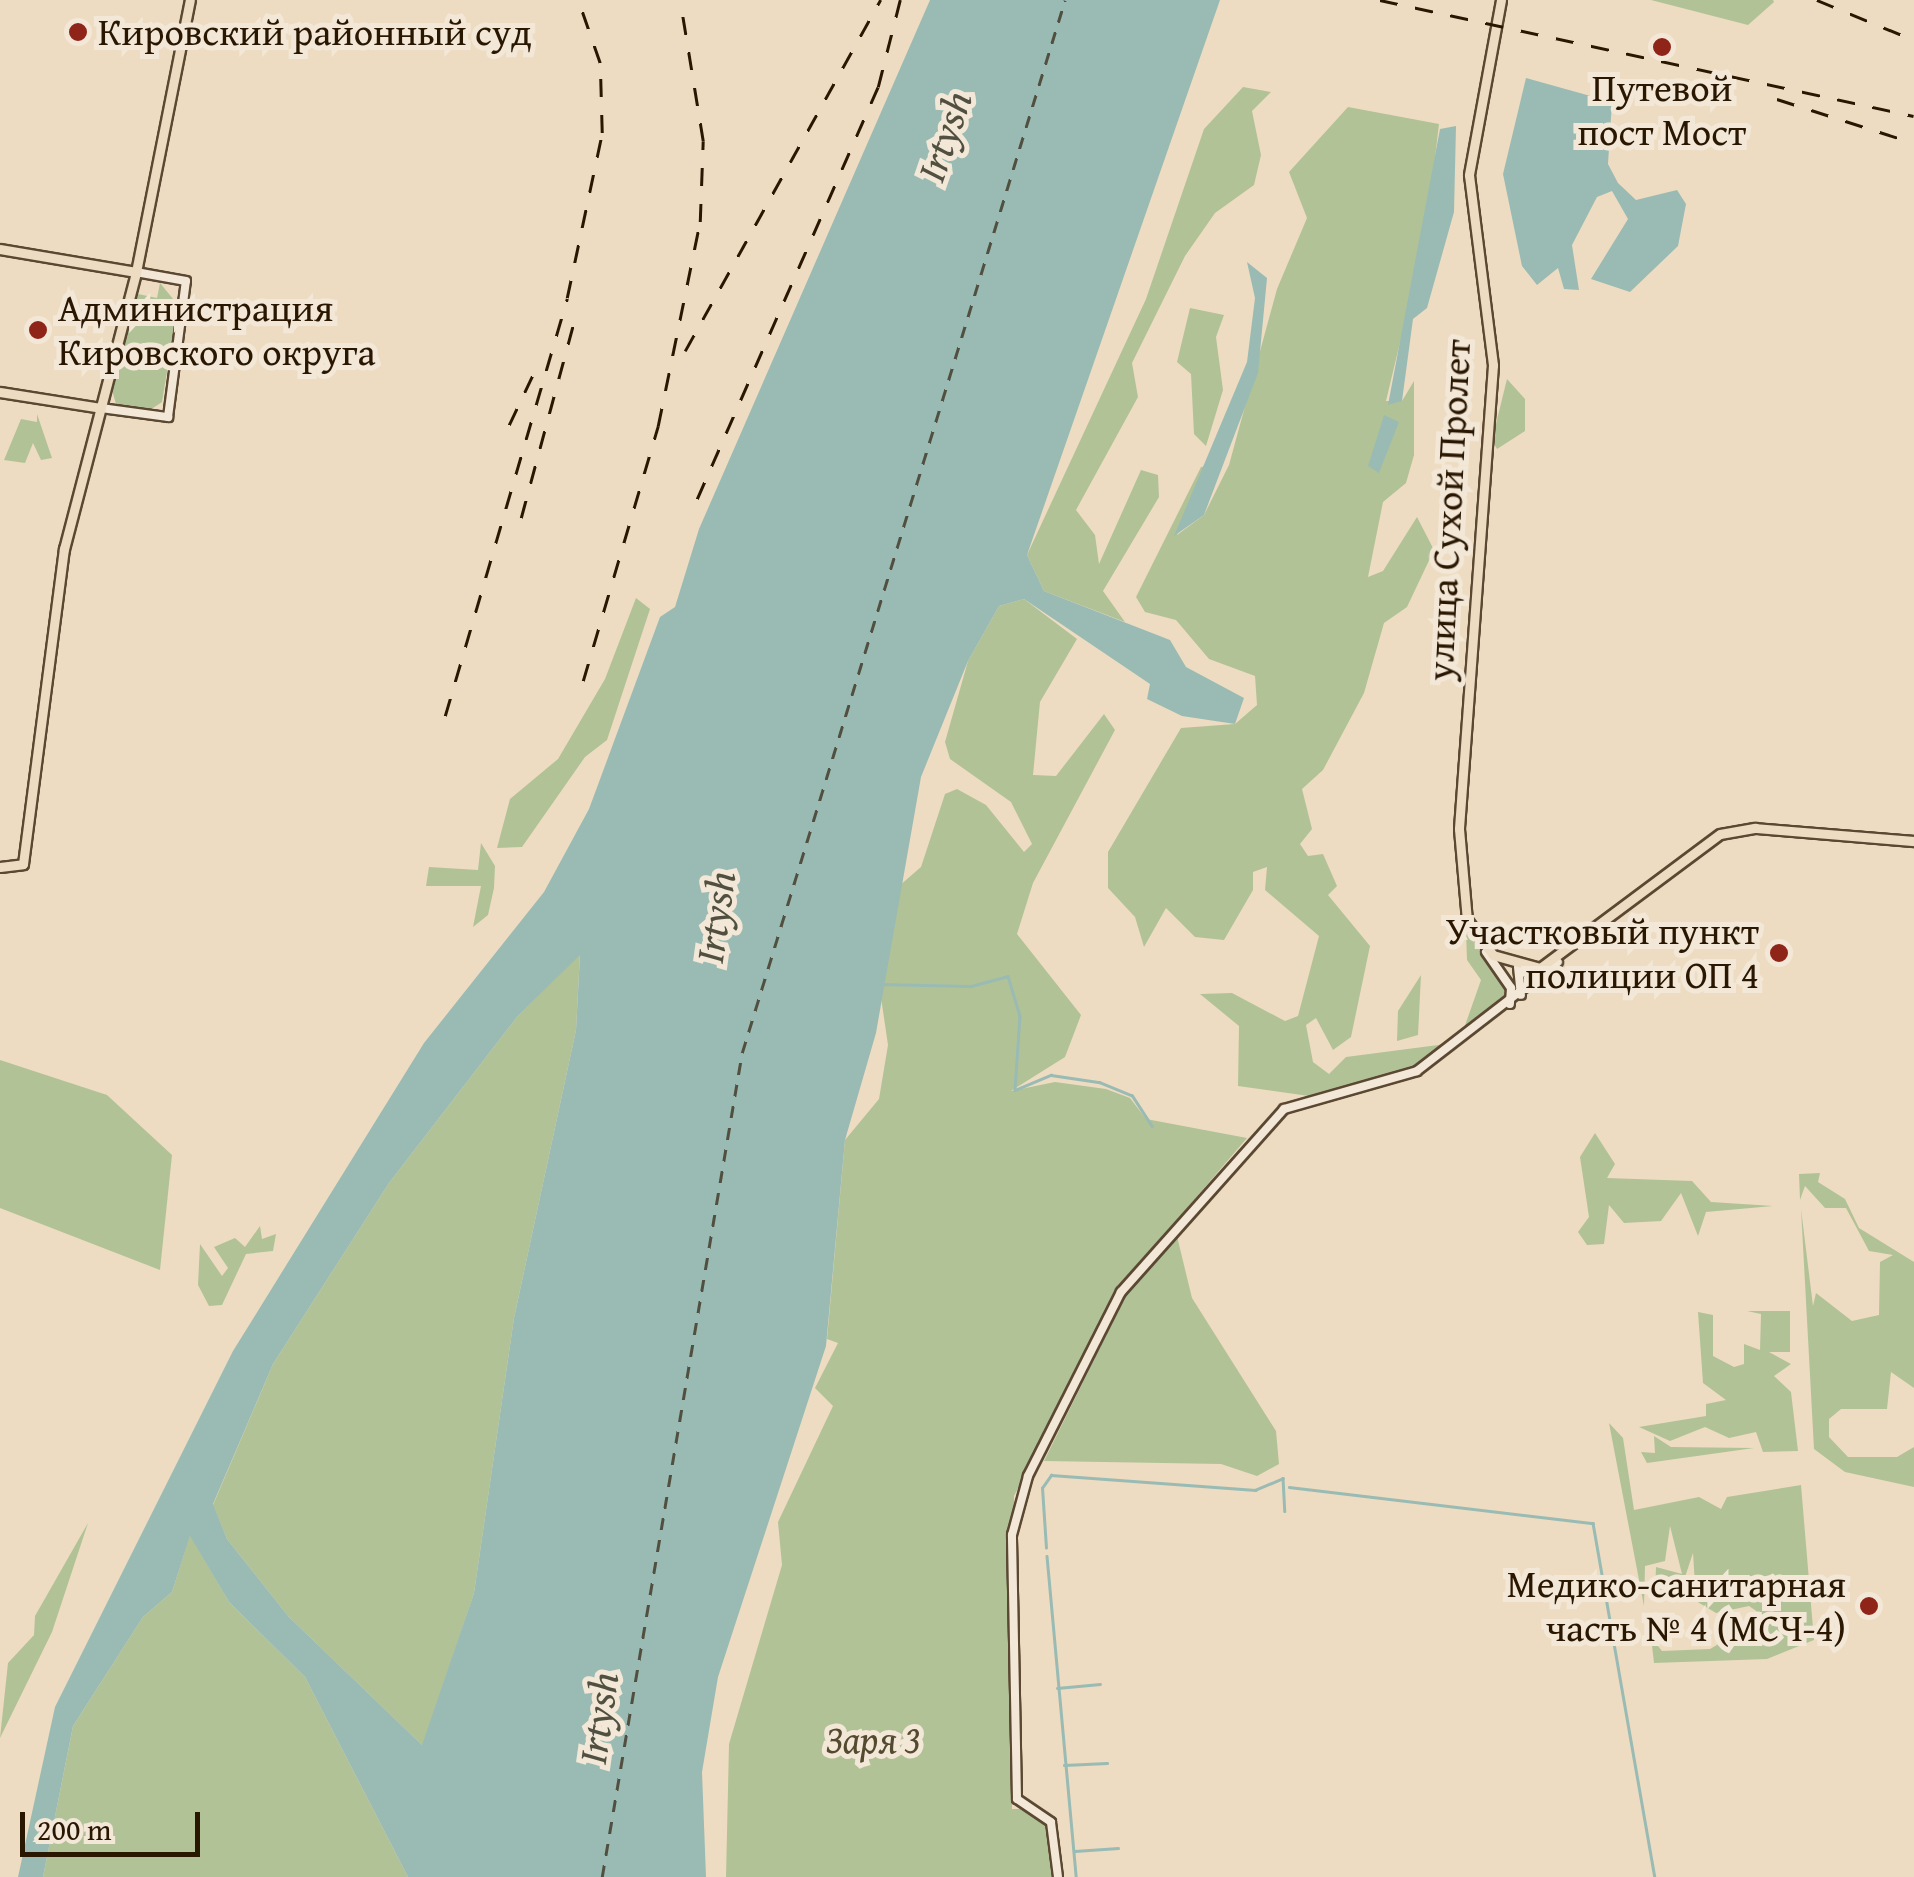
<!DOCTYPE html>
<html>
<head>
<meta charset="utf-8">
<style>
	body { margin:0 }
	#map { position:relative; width:1914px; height:1877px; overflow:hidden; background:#eddcc1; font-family:"Gentium Book Plus",serif }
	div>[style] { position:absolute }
	.green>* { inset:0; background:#b2c297 }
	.water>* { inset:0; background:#99bbb4 }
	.stream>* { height:2.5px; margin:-1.25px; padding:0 1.25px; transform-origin:1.25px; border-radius:1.25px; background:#99bbb4 }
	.ferry>* { height:2.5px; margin-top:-1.25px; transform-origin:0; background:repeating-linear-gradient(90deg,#515040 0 12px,transparent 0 22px) }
	.roads { filter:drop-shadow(2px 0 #5b4832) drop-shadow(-2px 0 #5b4832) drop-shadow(0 2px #5b4832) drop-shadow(0 -2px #5b4832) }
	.minor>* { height:8px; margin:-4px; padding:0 4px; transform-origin:4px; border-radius:4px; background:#f3e8d7 }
	.major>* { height:9px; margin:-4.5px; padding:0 4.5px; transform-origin:4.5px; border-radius:4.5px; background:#eddcc1 }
	.rail>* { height:2.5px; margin-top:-1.25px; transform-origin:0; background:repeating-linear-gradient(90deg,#2a1702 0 18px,transparent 0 36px) }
	.dots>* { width:28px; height:28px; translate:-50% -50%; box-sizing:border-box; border:5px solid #f3e8d7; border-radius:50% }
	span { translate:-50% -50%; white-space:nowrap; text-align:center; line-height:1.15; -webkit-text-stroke:10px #f3e8d7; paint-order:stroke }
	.poi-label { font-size:38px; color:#2a1702 }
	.left { translate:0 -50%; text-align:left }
	.right { translate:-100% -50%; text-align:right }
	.street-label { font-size:38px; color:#2a1702 }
	.park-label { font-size:38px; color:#534a2f; font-style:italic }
	.water-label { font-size:40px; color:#515040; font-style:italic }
	.scale { position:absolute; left:20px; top:1812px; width:180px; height:45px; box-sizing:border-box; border:5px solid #2a1702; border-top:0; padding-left:12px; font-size:30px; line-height:35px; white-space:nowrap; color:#2a1702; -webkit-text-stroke:8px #f3e8d7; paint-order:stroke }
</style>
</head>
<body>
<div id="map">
	<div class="green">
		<i style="clip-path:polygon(1651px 0,1773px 0,1774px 2px,1748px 25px)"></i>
		<i style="clip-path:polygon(1243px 87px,1271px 92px,1252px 111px,1261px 155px,1254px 185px,1215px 213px,1185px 256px,1132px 363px,1138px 397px,1076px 510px,1095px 535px,1099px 564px,1141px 470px,1158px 475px,1159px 497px,1103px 591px,1125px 622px,1044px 591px,1027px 555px,1146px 299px,1204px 129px)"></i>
		<i style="clip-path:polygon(1348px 107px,1439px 124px,1426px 234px,1386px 401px,1402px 401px,1414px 381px,1414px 455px,1406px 483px,1383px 502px,1368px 577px,1383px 571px,1417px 517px,1434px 550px,1407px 607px,1384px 623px,1364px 693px,1323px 770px,1302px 789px,1312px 829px,1300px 844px,1308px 856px,1323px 854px,1337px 886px,1328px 895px,1370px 946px,1351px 1037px,1333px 1050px,1316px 1018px,1306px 1025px,1313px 1062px,1329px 1074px,1346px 1057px,1446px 1044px,1401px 1075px,1309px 1096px,1238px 1086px,1239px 1026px,1200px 994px,1232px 993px,1285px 1021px,1298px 1016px,1319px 936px,1265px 890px,1267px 867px,1253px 872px,1253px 890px,1224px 940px,1195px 937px,1166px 908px,1144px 947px,1135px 917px,1108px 888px,1108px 852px,1181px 728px,1235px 724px,1257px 705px,1255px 676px,1209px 659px,1176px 620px,1145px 612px,1136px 597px,1201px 467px,1208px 466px,1177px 535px,1204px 515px,1229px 465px,1277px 289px,1307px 218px,1289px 172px)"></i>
		<i style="clip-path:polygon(160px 283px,178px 305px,162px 402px,150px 410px,116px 404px,112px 390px,138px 294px,157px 298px)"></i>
		<i style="clip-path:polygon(1190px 308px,1224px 315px,1216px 337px,1223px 390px,1206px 446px,1194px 434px,1191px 374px,1177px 362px)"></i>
		<i style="clip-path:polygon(1507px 379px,1525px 399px,1525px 431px,1497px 449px,1492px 440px)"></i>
		<i style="clip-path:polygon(37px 414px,52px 458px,41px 460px,33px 443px,25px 463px,4px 460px,21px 419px,37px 422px)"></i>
		<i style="clip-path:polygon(636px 598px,650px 609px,607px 740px,585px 757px,522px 847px,497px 848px,510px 799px,558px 759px,605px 679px)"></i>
		<i style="clip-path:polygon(1024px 599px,1077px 639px,1040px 702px,1033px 775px,1056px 776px,1104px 714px,1115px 730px,1033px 883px,1017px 934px,1081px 1015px,1065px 1057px,1011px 1091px,1055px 1082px,1106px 1089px,1130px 1098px,1146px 1119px,1247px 1138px,1122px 1284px,1014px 1496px,1012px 1809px,1032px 1809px,1050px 1823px,1055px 1877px,726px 1877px,729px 1744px,782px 1565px,778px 1522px,833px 1406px,815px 1388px,838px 1343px,827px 1339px,845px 1140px,879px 1099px,888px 1045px,879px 984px,899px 886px,921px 867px,945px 794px,957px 789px,986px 805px,1024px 852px,1032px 844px,1011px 802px,950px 759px,945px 742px,968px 661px,999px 606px)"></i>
		<i style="clip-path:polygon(481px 843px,495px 866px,494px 888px,488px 915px,473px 927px,481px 886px,426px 886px,429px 867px,478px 870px)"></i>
		<i style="clip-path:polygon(1466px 931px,1511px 994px,1462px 1034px,1481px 980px,1467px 960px)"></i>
		<i style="clip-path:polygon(580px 954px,576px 1030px,514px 1318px,474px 1593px,423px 1746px,289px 1617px,227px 1539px,213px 1505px,273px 1364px,389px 1183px,517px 1017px)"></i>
		<i style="clip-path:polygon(1421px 975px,1418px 1035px,1397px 1041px,1398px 1011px)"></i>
		<i style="clip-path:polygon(0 1060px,107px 1095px,172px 1155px,160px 1270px,0 1208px)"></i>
		<i style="clip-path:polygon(1595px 1133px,1615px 1164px,1607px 1178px,1692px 1181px,1711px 1202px,1773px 1206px,1706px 1212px,1698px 1236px,1681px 1193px,1661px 1221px,1624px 1223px,1609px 1205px,1604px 1244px,1587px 1245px,1578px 1232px,1589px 1217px,1580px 1157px)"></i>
		<i style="clip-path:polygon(1820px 1173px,1818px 1182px,1845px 1199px,1859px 1228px,1914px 1262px,1914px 1388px,1891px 1372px,1887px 1409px,1841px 1409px,1829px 1419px,1829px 1437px,1848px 1457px,1897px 1457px,1914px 1447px,1914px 1487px,1845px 1472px,1814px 1449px,1801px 1209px,1813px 1306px,1816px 1293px,1852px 1321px,1879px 1315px,1880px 1262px,1893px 1255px,1869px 1251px,1846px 1208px,1825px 1208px,1805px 1186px,1800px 1200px,1799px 1174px)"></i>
		<i style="clip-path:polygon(260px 1226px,262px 1239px,276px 1234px,273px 1251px,246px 1254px,222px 1305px,209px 1306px,198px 1285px,200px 1244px,222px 1276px,228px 1268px,214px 1247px,235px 1238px,245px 1247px)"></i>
		<i style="clip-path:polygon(1175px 1228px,1192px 1298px,1276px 1431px,1279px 1464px,1257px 1476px,1221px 1464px,1044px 1461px,1131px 1285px)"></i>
		<i style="clip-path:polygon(1747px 1311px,1790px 1311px,1790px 1352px,1769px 1352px,1791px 1364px,1774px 1376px,1791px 1392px,1798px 1451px,1763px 1452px,1756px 1432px,1729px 1438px,1705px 1427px,1670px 1441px,1639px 1427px,1706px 1416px,1706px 1404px,1726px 1400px,1703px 1383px,1698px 1312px,1713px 1315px,1713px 1356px,1734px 1367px,1744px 1364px,1744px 1344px,1760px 1350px,1761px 1314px)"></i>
		<i style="clip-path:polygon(1609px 1423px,1623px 1438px,1634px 1510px,1699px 1497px,1721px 1509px,1727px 1497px,1801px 1485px,1814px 1640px,1767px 1659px,1654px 1663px,1651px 1637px,1662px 1651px,1710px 1649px,1765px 1617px,1749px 1606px,1716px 1613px,1696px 1601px,1693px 1553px,1679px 1595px,1655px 1596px,1656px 1567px,1682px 1574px,1670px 1526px,1665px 1561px,1645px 1566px,1644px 1606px)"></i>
		<i style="clip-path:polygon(1654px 1436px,1671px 1447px,1754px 1448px,1647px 1463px,1641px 1452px,1655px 1453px)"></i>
		<i style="clip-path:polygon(88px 1523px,52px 1632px,0 1738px,8px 1663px,34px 1635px,35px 1616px)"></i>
		<i style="clip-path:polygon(190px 1535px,229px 1602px,305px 1677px,408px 1877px,43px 1877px,73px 1726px,143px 1617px,172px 1592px)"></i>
	</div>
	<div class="water">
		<i style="clip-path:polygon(evenodd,930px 0,1220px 0,1027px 555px,1044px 591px,1170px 640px,1186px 667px,1244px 698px,1235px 724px,1182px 716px,1147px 699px,1150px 684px,1024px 599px,999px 606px,968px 661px,921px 777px,876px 1033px,845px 1140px,826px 1346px,718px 1677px,702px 1772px,706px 1877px,408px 1877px,305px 1677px,229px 1602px,190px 1536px,172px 1592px,143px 1617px,73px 1726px,43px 1877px,18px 1877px,55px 1707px,233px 1351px,424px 1043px,544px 892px,589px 809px,660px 617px,675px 607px,699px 529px,930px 0,580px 955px,576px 1030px,514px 1318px,474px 1593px,422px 1745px,289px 1617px,227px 1539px,213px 1504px,273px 1364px,389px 1183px,517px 1017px,580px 955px)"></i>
		<i style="clip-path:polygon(1526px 78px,1612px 102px,1608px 164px,1618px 183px,1636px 200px,1677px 190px,1686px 204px,1678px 246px,1630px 292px,1591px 279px,1628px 219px,1612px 191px,1597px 197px,1572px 245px,1579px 290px,1564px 289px,1558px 268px,1537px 285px,1522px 266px,1503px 174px)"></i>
		<i style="clip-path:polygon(1456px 126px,1454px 212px,1427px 308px,1413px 319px,1402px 401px,1388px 405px,1440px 129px)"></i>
		<i style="clip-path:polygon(1247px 262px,1267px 278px,1258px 373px,1204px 515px,1174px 536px,1247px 362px,1255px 298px)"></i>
		<i style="clip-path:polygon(1384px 415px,1399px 422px,1379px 473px,1368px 466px)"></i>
	</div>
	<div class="stream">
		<i style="left:877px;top:984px;width:94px;rotate:1.2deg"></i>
		<i style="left:971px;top:986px;width:38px;rotate:-15deg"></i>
		<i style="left:1008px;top:976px;width:42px;rotate:73.3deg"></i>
		<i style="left:1020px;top:1016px;width:74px;rotate:93.9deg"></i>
		<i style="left:1015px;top:1090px;width:39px;rotate:-23deg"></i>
		<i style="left:1051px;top:1075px;width:49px;rotate:8.3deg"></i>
		<i style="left:1099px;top:1082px;width:35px;rotate:22deg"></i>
		<i style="left:1132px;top:1095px;width:37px;rotate:57deg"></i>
		<i style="left:1289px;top:1487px;width:306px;rotate:6.8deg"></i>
		<i style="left:1593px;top:1523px;width:359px;rotate:80.1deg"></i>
		<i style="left:1046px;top:1548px;width:60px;rotate:-93.8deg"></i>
		<i style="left:1042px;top:1488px;width:16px;rotate:-55deg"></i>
		<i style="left:1051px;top:1475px;width:205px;rotate:4.2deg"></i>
		<i style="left:1255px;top:1490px;width:30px;rotate:-23deg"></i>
		<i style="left:1283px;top:1478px;width:33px;rotate:87deg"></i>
		<i style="left:1047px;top:1556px;width:322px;rotate:84.8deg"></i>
		<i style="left:1057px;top:1688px;width:43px;rotate:-5.3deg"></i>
		<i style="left:1064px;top:1765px;width:43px;rotate:-2.7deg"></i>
		<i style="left:1075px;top:1851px;width:43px;rotate:-4deg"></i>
	</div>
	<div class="ferry">
		<i style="left:602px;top:1877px;width:836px;rotate:-80.36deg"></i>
		<i style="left:742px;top:1053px;width:1101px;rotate:-72.95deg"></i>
	</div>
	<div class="roads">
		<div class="minor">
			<i style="left:101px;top:408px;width:68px;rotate:7.7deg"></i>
			<i style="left:168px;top:417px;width:137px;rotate:-82.5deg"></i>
			<i style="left:186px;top:281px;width:51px;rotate:-169.8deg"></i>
			<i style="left:1486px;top:952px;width:44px;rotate:55.2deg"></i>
			<i style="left:1511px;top:988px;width:16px;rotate:94deg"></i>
			<i style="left:1518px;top:967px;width:28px;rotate:84deg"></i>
			<i style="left:1058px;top:1877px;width:55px;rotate:-97.3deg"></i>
			<i style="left:1051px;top:1822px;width:41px;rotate:-145.9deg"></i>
			<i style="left:1017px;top:1799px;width:264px;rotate:-91.1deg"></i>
			<i style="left:1012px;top:1535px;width:61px;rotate:-74.8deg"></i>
			<i style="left:1028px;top:1476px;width:206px;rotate:-63.2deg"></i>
			<i style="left:1121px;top:1292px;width:245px;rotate:-48.3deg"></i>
			<i style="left:1284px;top:1109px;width:138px;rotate:-15.9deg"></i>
			<i style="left:1417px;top:1071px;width:178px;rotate:-37.7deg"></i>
		</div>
		<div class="major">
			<i style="left:1501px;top:0;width:178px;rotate:100.4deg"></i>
			<i style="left:1469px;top:175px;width:192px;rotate:82.8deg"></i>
			<i style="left:1493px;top:365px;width:465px;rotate:94.2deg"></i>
			<i style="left:1459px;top:829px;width:91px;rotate:85deg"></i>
			<i style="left:1467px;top:920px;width:44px;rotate:53.4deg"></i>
			<i style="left:1493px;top:955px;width:49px;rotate:15.5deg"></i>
			<i style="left:1540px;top:968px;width:224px;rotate:-36.7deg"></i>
			<i style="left:1720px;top:834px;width:36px;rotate:-10deg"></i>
			<i style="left:1755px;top:828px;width:160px;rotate:4.7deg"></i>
			<i style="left:0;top:249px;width:138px;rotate:9.6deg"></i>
			<i style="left:0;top:392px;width:102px;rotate:9deg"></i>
			<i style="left:0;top:867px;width:23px;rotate:-7deg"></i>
			<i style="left:23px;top:864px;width:318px;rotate:-82.6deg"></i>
			<i style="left:64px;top:549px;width:286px;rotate:-75.4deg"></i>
			<i style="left:136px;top:272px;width:277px;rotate:-78.8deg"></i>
		</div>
	</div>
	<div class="rail">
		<i style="left:1380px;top:0;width:546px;rotate:12.26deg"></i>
		<i style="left:1817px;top:0;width:105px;rotate:22.4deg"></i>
		<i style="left:1777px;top:99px;width:144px;rotate:17.8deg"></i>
		<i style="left:685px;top:351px;width:402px;rotate:-60.9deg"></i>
		<i style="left:509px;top:425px;width:65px;rotate:-64.6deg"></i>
		<i style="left:697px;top:499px;width:450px;rotate:-66.3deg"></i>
		<i style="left:878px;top:87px;width:90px;rotate:-75.8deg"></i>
		<i style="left:521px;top:518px;width:204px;rotate:-74.9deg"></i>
		<i style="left:583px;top:681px;width:266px;rotate:-73.6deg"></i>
		<i style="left:658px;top:426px;width:208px;rotate:-78.4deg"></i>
		<i style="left:700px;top:222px;width:81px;rotate:-87.9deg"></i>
		<i style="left:703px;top:141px;width:143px;rotate:-99.3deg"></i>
		<i style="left:445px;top:716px;width:435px;rotate:-73.7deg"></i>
		<i style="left:567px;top:298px;width:169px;rotate:-78deg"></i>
		<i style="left:602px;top:133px;width:70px;rotate:-91.6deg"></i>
		<i style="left:600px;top:63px;width:67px;rotate:-109.2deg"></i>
	</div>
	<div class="dots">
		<i style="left:78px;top:32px;background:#8f2418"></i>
		<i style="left:1662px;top:47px;background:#8f2418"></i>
		<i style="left:38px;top:330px;background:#8f2418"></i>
		<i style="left:1779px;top:953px;background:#8f2418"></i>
		<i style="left:1869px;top:1606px;background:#8f2418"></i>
	</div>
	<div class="poi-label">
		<span class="left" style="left:98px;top:32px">Кировский районный суд</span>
		<span style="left:1662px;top:110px">Путевой<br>пост Мост</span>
		<span class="left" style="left:58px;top:330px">Администрация<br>Кировского округа</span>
		<span class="right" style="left:1759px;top:953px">Участковый пункт<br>полиции ОП 4</span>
		<span class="right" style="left:1846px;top:1606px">Медико-санитарная<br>часть № 4 (МСЧ-4)</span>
	</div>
	<div class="street-label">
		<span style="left:1448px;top:510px;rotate:-87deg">улица Сухой Пролет</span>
	</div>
	<div class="park-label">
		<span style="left:873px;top:1740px">Заря 3</span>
	</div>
	<div class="water-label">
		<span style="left:944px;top:136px;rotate:-71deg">Irtysh</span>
		<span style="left:715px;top:917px;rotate:-82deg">Irtysh</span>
		<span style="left:598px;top:1718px;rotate:-82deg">Irtysh</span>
	</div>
	<div class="scale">200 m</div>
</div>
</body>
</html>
